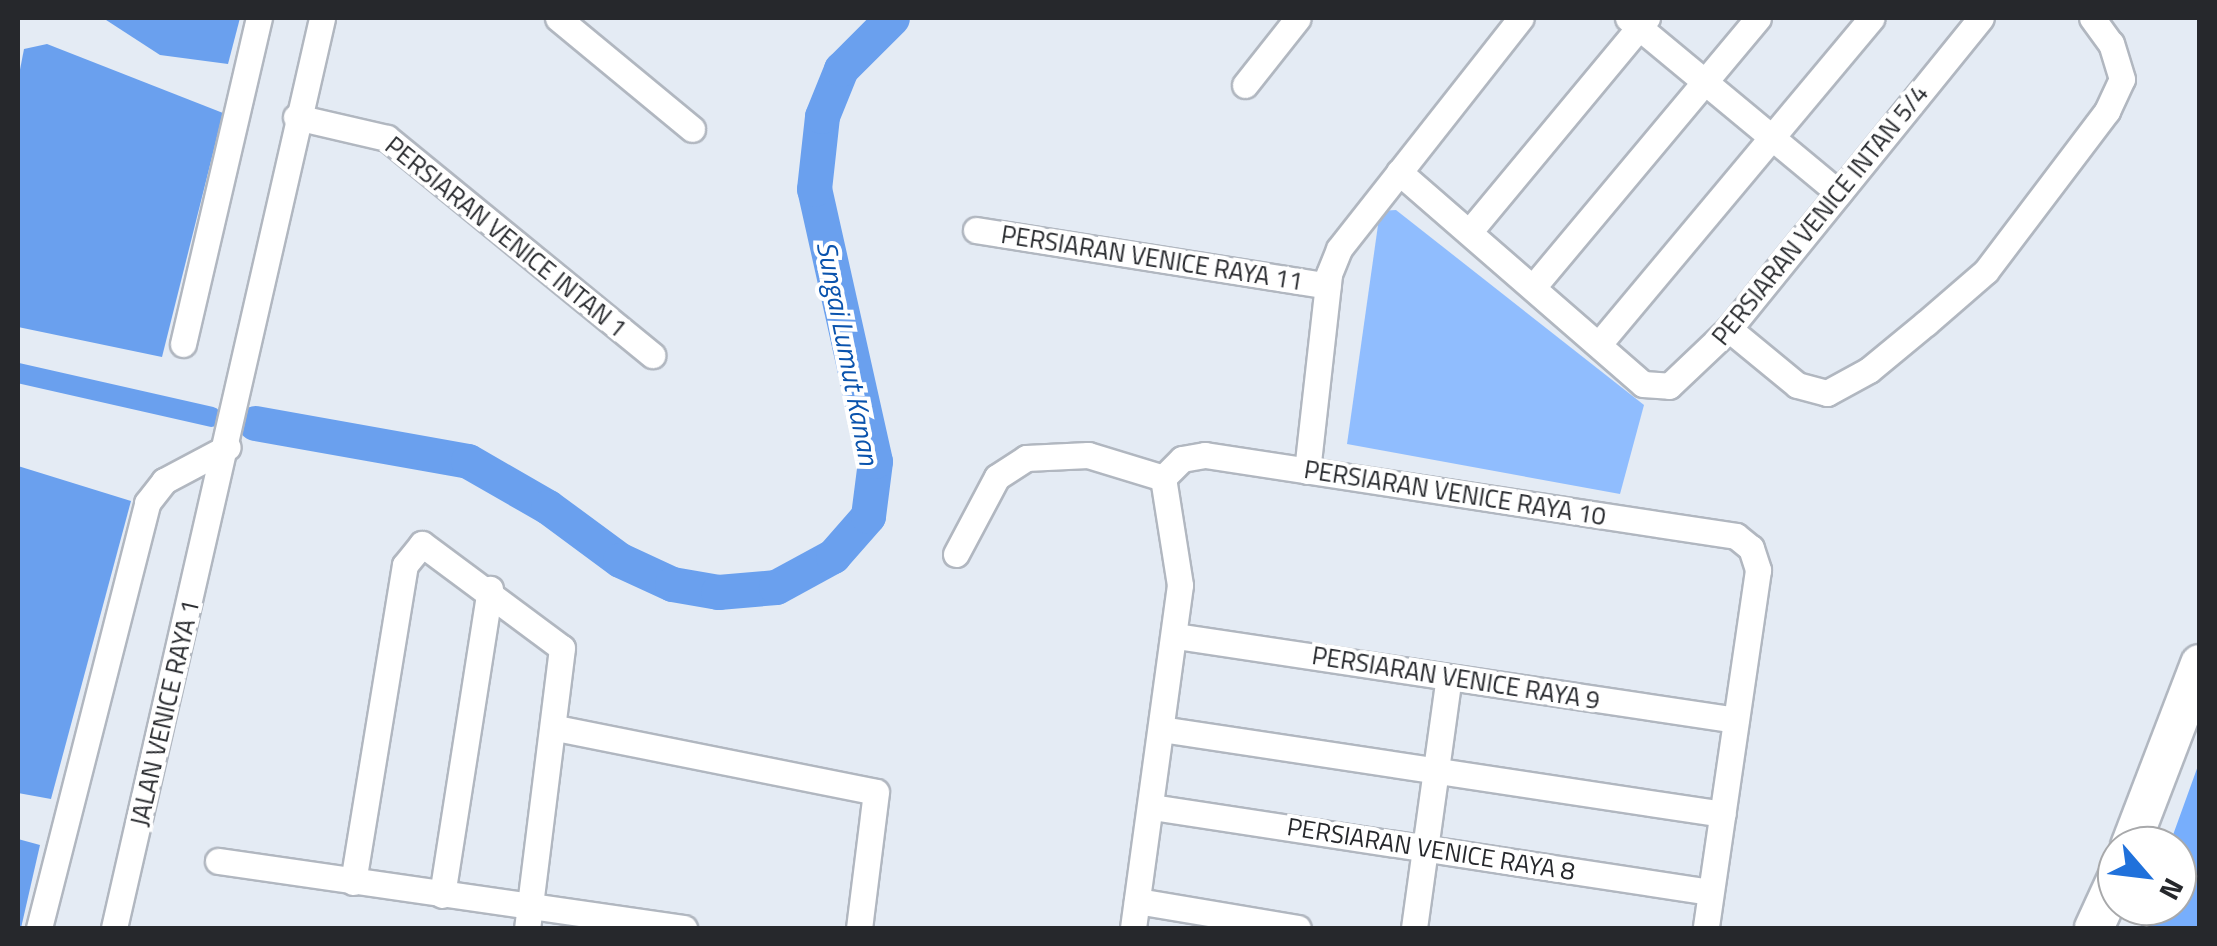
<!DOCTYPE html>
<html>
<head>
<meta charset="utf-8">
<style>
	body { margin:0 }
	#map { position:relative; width:2217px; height:946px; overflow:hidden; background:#e4ebf4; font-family:"Titillium Web",sans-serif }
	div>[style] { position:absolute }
	.green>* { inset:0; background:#90bdfe }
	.forest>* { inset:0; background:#77aefc }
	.water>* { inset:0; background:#6aa0ee }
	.canal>* { height:20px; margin:-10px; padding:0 10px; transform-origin:10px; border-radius:10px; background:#6aa0ee }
	.river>* { height:35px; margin:-17.5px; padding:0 17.5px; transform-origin:17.5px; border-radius:17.5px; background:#6aa0ee }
	.roads { filter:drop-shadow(2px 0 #b1b7c0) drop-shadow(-2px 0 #b1b7c0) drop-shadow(0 2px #b1b7c0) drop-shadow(0 -2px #b1b7c0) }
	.minor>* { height:25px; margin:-12.5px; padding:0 12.5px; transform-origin:12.5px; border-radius:12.5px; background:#fff }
	.highway>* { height:38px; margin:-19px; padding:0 19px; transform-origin:19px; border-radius:19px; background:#fff }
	span { translate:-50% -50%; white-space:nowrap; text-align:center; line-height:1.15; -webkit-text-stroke:8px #fff; paint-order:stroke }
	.street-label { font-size:25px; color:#26282c }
	.water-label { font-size:28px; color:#0a53ad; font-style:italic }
	.frame { position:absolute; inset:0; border:20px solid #26282c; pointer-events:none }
	.north { position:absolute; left:2097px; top:826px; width:100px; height:100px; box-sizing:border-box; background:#fff; border:2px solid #a8a9ab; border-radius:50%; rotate:118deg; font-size:28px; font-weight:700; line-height:40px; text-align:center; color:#26282c }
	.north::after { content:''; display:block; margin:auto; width:35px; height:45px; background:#2071db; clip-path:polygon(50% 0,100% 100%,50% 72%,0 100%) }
</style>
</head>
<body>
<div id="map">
	<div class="green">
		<i style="clip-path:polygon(1396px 210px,1644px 405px,1620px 494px,1347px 444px,1380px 211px)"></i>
	</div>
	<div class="forest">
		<i style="clip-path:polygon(2199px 763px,2199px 928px,2140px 928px,2148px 906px,2177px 906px,2177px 846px,2169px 846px)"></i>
	</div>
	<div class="water">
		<i style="clip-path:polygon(103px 18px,240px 18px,228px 64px,160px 55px)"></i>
		<i style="clip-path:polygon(47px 44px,223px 113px,162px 357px,18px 327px,18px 80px,24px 49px)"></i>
		<i style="clip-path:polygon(18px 466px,131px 501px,51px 799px,18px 793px)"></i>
		<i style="clip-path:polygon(18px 839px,40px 845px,21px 928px,18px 928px)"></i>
	</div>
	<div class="canal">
		<i style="left:18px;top:373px;width:198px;rotate:12.8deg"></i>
	</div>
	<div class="river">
		<i style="left:255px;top:423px;width:216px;rotate:10.1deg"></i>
		<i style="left:468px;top:461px;width:92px;rotate:29.9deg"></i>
		<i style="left:548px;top:507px;width:89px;rotate:36.4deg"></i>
		<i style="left:620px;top:560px;width:57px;rotate:24.8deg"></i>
		<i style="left:672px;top:584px;width:47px;rotate:9.9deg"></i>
		<i style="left:718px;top:592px;width:58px;rotate:-4.9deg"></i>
		<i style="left:776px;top:587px;width:65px;rotate:-28.5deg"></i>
		<i style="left:833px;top:556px;width:53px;rotate:-48.8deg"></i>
		<i style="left:868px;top:516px;width:55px;rotate:-82.7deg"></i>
		<i style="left:875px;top:461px;width:279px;rotate:-102.6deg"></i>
		<i style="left:814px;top:189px;width:73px;rotate:-83.7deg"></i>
		<i style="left:822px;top:116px;width:51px;rotate:-68deg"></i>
		<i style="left:841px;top:69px;width:72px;rotate:-45deg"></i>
	</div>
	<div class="roads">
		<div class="minor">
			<i style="left:558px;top:18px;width:174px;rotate:39.6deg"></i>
			<i style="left:1628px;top:18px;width:274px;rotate:39.7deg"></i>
			<i style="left:1245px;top:85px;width:85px;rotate:-51.7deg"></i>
			<i style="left:296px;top:117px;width:93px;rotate:13deg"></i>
			<i style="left:387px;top:138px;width:343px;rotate:39.3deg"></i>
			<i style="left:1399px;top:172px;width:323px;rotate:41deg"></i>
			<i style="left:1643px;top:384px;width:26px;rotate:4deg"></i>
			<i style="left:1669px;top:386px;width:83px;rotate:-43.5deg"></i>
			<i style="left:1729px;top:329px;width:400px;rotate:-51deg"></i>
			<i style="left:976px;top:230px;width:356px;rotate:9deg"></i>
			<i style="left:1470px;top:231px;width:277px;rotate:-50.3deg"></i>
			<i style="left:1534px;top:286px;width:349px;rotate:-50.1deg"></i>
			<i style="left:1729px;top:329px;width:88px;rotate:39.5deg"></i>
			<i style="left:1797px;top:385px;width:31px;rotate:15deg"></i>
			<i style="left:1827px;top:393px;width:48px;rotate:-28.7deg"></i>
			<i style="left:1869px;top:370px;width:74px;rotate:-39.5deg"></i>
			<i style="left:1926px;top:323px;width:79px;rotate:-40.9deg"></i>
			<i style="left:1986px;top:271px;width:201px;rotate:-52.9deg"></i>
			<i style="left:2107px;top:111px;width:35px;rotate:-65deg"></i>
			<i style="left:2122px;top:79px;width:37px;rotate:-107deg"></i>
			<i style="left:2111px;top:44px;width:32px;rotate:-126deg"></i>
			<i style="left:183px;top:344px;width:335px;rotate:-76.9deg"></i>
			<i style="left:1599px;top:344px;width:425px;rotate:-50.1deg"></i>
			<i style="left:1307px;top:471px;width:198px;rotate:-83.6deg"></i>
			<i style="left:1329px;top:274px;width:27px;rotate:-68deg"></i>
			<i style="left:1339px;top:249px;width:294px;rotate:-51.8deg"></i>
			<i style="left:1163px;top:478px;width:27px;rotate:-45deg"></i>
			<i style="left:1182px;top:459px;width:23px;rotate:-10deg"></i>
			<i style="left:1205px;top:455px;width:537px;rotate:8.67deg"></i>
			<i style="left:1736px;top:536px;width:19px;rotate:39deg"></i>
			<i style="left:1751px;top:548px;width:23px;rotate:72deg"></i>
			<i style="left:1758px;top:570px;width:362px;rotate:98.3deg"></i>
			<i style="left:956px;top:554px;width:87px;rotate:-62deg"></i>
			<i style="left:997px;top:477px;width:35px;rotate:-33deg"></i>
			<i style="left:1026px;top:458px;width:62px;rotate:-2.8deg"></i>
			<i style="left:1088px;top:455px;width:78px;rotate:17deg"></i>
			<i style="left:1176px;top:636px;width:566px;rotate:8.53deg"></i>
			<i style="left:556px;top:728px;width:326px;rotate:11.3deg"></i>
			<i style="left:876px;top:792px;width:137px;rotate:97.1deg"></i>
			<i style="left:1161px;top:729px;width:568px;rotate:8.6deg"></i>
			<i style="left:1152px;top:807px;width:564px;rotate:8.66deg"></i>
			<i style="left:218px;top:861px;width:471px;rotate:8.2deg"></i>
			<i style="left:353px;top:882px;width:321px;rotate:-80.7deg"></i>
			<i style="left:405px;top:565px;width:27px;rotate:-51deg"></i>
			<i style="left:422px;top:544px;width:174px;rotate:36.6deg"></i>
			<i style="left:562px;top:648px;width:282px;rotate:97.1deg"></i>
			<i style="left:442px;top:895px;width:310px;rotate:-81.1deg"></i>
			<i style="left:1137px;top:901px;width:163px;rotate:9.5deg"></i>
			<i style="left:39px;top:928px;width:439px;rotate:-75.7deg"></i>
			<i style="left:147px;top:503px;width:28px;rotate:-52deg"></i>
			<i style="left:164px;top:481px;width:72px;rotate:-28deg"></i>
			<i style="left:114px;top:928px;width:933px;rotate:-77.12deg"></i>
			<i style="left:1133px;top:928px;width:346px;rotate:-82.2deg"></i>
			<i style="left:1180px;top:585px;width:108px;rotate:-99deg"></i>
			<i style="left:1414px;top:928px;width:253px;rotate:-82.1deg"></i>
		</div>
		<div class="highway">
			<i style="left:2130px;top:846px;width:195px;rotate:-69deg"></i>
			<i style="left:2094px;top:928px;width:55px;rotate:-65.3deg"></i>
		</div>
	</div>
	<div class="street-label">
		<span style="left:1820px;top:215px;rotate:-51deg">PERSIARAN VENICE INTAN 5/4</span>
		<span style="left:506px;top:237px;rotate:39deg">PERSIARAN VENICE INTAN 1</span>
		<span style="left:1152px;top:258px;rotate:9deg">PERSIARAN VENICE RAYA 11</span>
		<span style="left:1455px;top:493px;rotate:9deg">PERSIARAN VENICE RAYA 10</span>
		<span style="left:1456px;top:678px;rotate:9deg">PERSIARAN VENICE RAYA 9</span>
		<span style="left:165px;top:713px;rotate:-77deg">JALAN VENICE RAYA 1</span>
		<span style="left:1431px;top:849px;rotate:9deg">PERSIARAN VENICE RAYA 8</span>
	</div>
	<div class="water-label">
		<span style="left:848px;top:353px;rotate:79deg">Sungai Lumut Kanan</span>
	</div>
	<div class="frame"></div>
	<div class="north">N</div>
</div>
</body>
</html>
